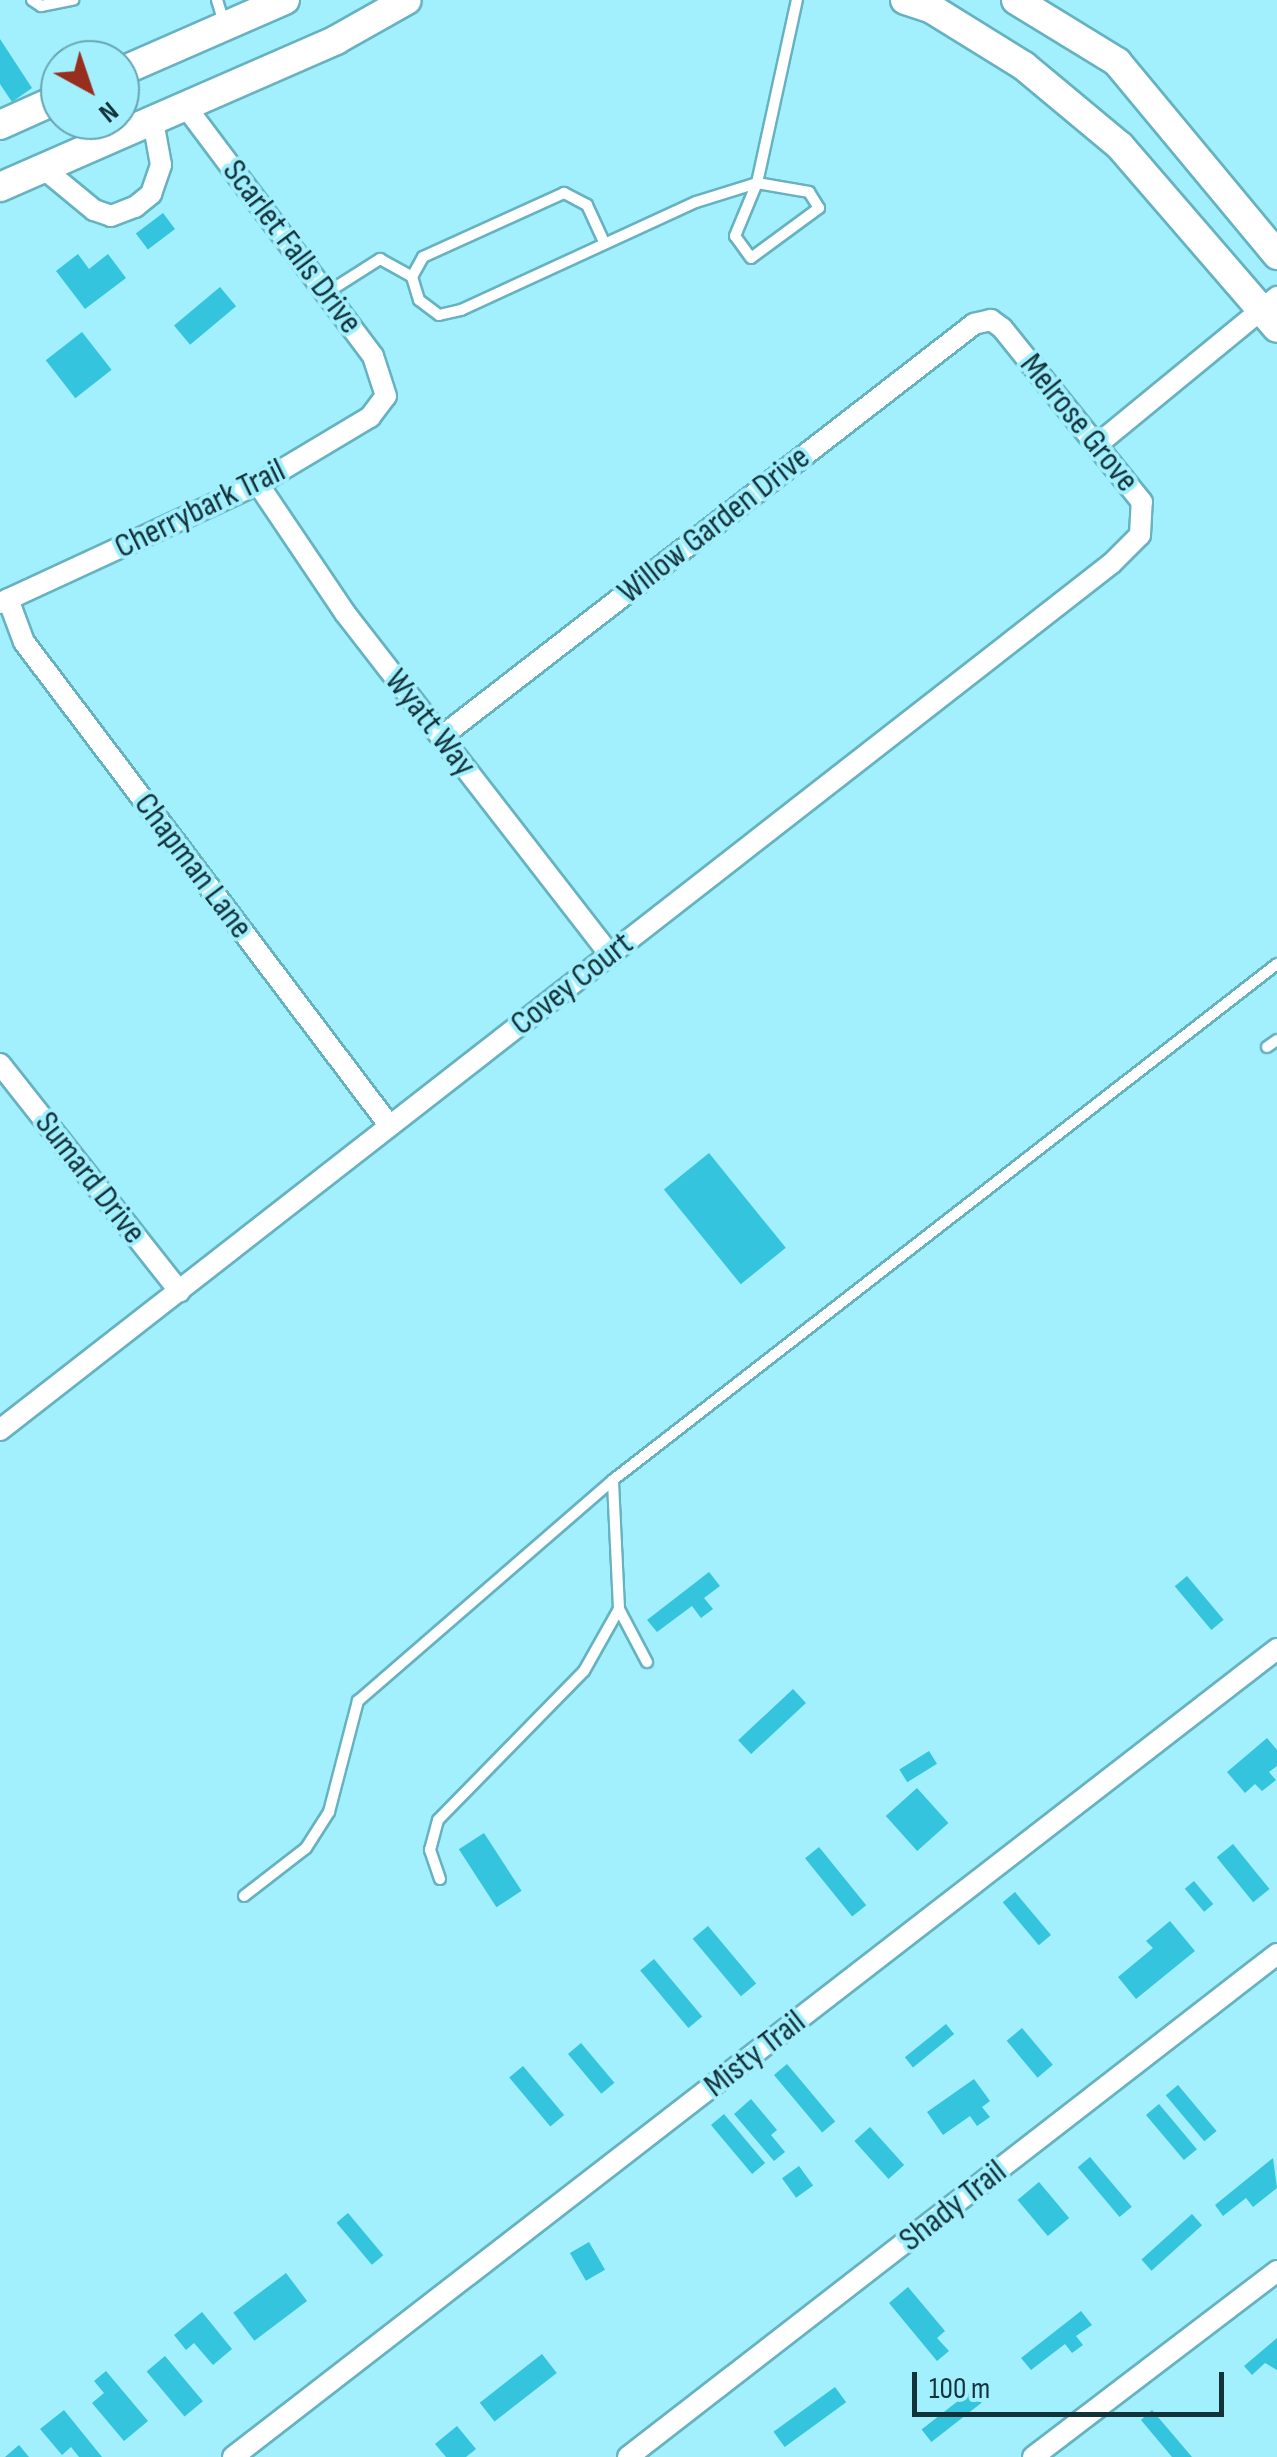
<!DOCTYPE html>
<html>
<head>
<meta charset="utf-8">
<style>
	body { margin:0 }
	#map { position:relative; width:1277px; height:2457px; overflow:hidden; background:#a2effe; font-family:"Sofia Sans Condensed",sans-serif }
	div>[style] { position:absolute }
	.building>* { inset:0; background:#34c4dd; transform-origin:0 0 }
	.roads { filter:drop-shadow(2px 0 #66b2c1) drop-shadow(-2px 0 #66b2c1) drop-shadow(0 2px #66b2c1) drop-shadow(0 -2px #66b2c1) }
	.service>* { height:10px; margin:-5px; padding:0 5px; transform-origin:5px; border-radius:5px; background:#fff }
	.minor>* { height:20px; margin:-10px; padding:0 10px; transform-origin:10px; border-radius:10px; background:#fff }
	.secondary>* { height:28px; margin:-14px; padding:0 14px; transform-origin:14px; border-radius:14px; background:#fff }
	span { translate:-50% -50%; white-space:nowrap; text-align:center; line-height:1.15; -webkit-text-stroke:8px #a2effe; paint-order:stroke }
	.street-label { font-size:35px; color:#123339 }
	.north { position:absolute; left:40px; top:40px; width:100px; height:100px; box-sizing:border-box; background:#a2effe; border:2px solid #68a4af; border-radius:50%; rotate:140deg; font-size:28px; font-weight:700; line-height:40px; text-align:center; color:#123339 }
	.north::after { content:''; display:block; margin:auto; width:35px; height:45px; background:#982e1d; clip-path:polygon(50% 0,100% 100%,50% 72%,0 100%) }
	.scale { position:absolute; left:912px; top:2372px; width:312px; height:45px; box-sizing:border-box; border:5px solid #123339; border-top:0; padding-left:12px; font-size:30px; line-height:35px; white-space:nowrap; color:#123339; -webkit-text-stroke:8px #a2effe; paint-order:stroke }
</style>
</head>
<body>
<div id="map">
	<div class="building">
		<i style="clip-path:polygon(0 39px,32px 88px,12px 102px,0 84px)"></i>
		<i style="left:163px;top:213px;width:20px;height:34px;rotate:53deg"></i>
		<i style="clip-path:polygon(78px 254px,89px 269px,108px 254px,126px 278px,85px 309px,56px 271px)"></i>
		<i style="left:220px;top:287px;width:25px;height:60px;rotate:50deg"></i>
		<i style="left:82px;top:332px;width:48px;height:46px;rotate:52deg"></i>
		<i style="left:709px;top:1153px;width:122px;height:58px;rotate:51deg"></i>
		<i style="clip-path:polygon(709px 1572px,720px 1586px,704px 1598px,713px 1609px,701px 1618px,692px 1606px,657px 1632px,647px 1620px)"></i>
		<i style="left:1187px;top:1576px;width:57px;height:16px;rotate:50deg"></i>
		<i style="left:793px;top:1689px;width:19px;height:75px;rotate:47deg"></i>
		<i style="clip-path:polygon(1267px 1738px,1277px 1750px,1277px 1766px,1269px 1772px,1276px 1780px,1262px 1791px,1255px 1784px,1245px 1793px,1227px 1772px)"></i>
		<i style="left:929px;top:1751px;width:15px;height:35px;rotate:58deg"></i>
		<i style="left:917px;top:1788px;width:47px;height:42px;rotate:48deg"></i>
		<i style="left:484px;top:1833px;width:69px;height:30px;rotate:57deg"></i>
		<i style="left:1233px;top:1844px;width:58px;height:21px;rotate:51deg"></i>
		<i style="left:819px;top:1847px;width:75px;height:18px;rotate:51deg"></i>
		<i style="left:1194px;top:1881px;width:30px;height:12px;rotate:50deg"></i>
		<i style="left:1015px;top:1892px;width:56px;height:16px;rotate:50deg"></i>
		<i style="clip-path:polygon(1170px 1921px,1195px 1951px,1136px 1999px,1118px 1977px,1153px 1948px,1146px 1941px)"></i>
		<i style="left:708px;top:1926px;width:75px;height:20px;rotate:50deg"></i>
		<i style="left:654px;top:1959px;width:75px;height:18px;rotate:50deg"></i>
		<i style="left:946px;top:2024px;width:13px;height:53px;rotate:51deg"></i>
		<i style="left:1022px;top:2028px;width:48px;height:20px;rotate:50deg"></i>
		<i style="left:581px;top:2043px;width:52px;height:17px;rotate:50deg"></i>
		<i style="left:787px;top:2064px;width:75px;height:17px;rotate:50deg"></i>
		<i style="left:523px;top:2066px;width:64px;height:18px;rotate:50deg"></i>
		<i style="clip-path:polygon(974px 2079px,990px 2101px,982px 2107px,990px 2117px,977px 2126px,970px 2116px,943px 2135px,927px 2112px)"></i>
		<i style="left:1178px;top:2085px;width:60px;height:16px;rotate:50deg"></i>
		<i style="clip-path:polygon(751px 2099px,777px 2130px,771px 2135px,785px 2152px,774px 2161px,734px 2114px)"></i>
		<i style="left:1159px;top:2104px;width:59px;height:17px;rotate:50deg"></i>
		<i style="left:724px;top:2114px;width:64px;height:17px;rotate:50deg"></i>
		<i style="left:870px;top:2127px;width:51px;height:21px;rotate:48deg"></i>
		<i style="left:1090px;top:2157px;width:65px;height:16px;rotate:50deg"></i>
		<i style="clip-path:polygon(1273px 2158px,1277px 2188px,1253px 2207px,1246px 2198px,1223px 2216px,1215px 2205px)"></i>
		<i style="left:799px;top:2166px;width:24px;height:21px;rotate:54deg"></i>
		<i style="left:1039px;top:2182px;width:47px;height:28px;rotate:50deg"></i>
		<i style="left:348px;top:2213px;width:55px;height:15px;rotate:50deg"></i>
		<i style="left:1192px;top:2214px;width:15px;height:68px;rotate:48deg"></i>
		<i style="left:589px;top:2242px;width:32px;height:22px;rotate:60deg"></i>
		<i style="left:286px;top:2273px;width:35px;height:66px;rotate:53deg"></i>
		<i style="clip-path:polygon(908px 2287px,945px 2331px,937px 2338px,949px 2351px,937px 2361px,889px 2303px)"></i>
		<i style="clip-path:polygon(1081px 2311px,1092px 2325px,1076px 2336px,1083px 2345px,1072px 2353px,1065px 2344px,1031px 2370px,1021px 2358px)"></i>
		<i style="clip-path:polygon(202px 2312px,232px 2349px,213px 2365px,194px 2343px,186px 2350px,174px 2335px)"></i>
		<i style="clip-path:polygon(1277px 2338px,1277px 2370px,1265px 2363px,1252px 2375px,1244px 2366px)"></i>
		<i style="left:542px;top:2354px;width:24px;height:79px;rotate:52deg"></i>
		<i style="left:165px;top:2356px;width:59px;height:24px;rotate:50deg"></i>
		<i style="clip-path:polygon(106px 2371px,148px 2421px,124px 2441px,92px 2403px,104px 2393px,94px 2381px)"></i>
		<i style="left:835px;top:2387px;width:19px;height:76px;rotate:54deg"></i>
		<i style="left:972px;top:2390px;width:16px;height:64px;rotate:52deg"></i>
		<i style="clip-path:polygon(64px 2410px,102px 2457px,79px 2457px,71px 2447px,62px 2455px,40px 2429px)"></i>
		<i style="clip-path:polygon(1152px 2410px,1192px 2457px,1172px 2457px,1141px 2420px)"></i>
		<i style="clip-path:polygon(457px 2426px,476px 2449px,466px 2457px,446px 2457px,435px 2444px)"></i>
		<i style="clip-path:polygon(19px 2445px,29px 2457px,5px 2457px)"></i>
	</div>
	<div class="roads">
		<div class="service">
			<i style="left:32px;top:0;width:11px;rotate:34deg"></i>
			<i style="left:41px;top:6px;width:33px;rotate:-11deg"></i>
			<i style="left:217px;top:0;width:24px;rotate:73deg"></i>
			<i style="left:757px;top:183px;width:53px;rotate:9.8deg"></i>
			<i style="left:809px;top:192px;width:19px;rotate:58deg"></i>
			<i style="left:819px;top:208px;width:84px;rotate:143.7deg"></i>
			<i style="left:751px;top:258px;width:27px;rotate:-126deg"></i>
			<i style="left:735px;top:236px;width:57px;rotate:-67.5deg"></i>
			<i style="left:604px;top:242px;width:41px;rotate:-114.7deg"></i>
			<i style="left:587px;top:205px;width:26px;rotate:-152deg"></i>
			<i style="left:564px;top:193px;width:155px;rotate:155.6deg"></i>
			<i style="left:423px;top:257px;width:23px;rotate:119deg"></i>
			<i style="left:412px;top:277px;width:24px;rotate:73deg"></i>
			<i style="left:419px;top:300px;width:25px;rotate:37deg"></i>
			<i style="left:439px;top:315px;width:23px;rotate:-13deg"></i>
			<i style="left:461px;top:310px;width:259px;rotate:-24.7deg"></i>
			<i style="left:696px;top:202px;width:64px;rotate:-17.3deg"></i>
			<i style="left:757px;top:183px;width:187px;rotate:-77.7deg"></i>
			<i style="left:328px;top:292px;width:62px;rotate:-32.4deg"></i>
			<i style="left:380px;top:259px;width:37px;rotate:29deg"></i>
			<i style="left:1267px;top:1047px;width:12px;rotate:-35deg"></i>
			<i style="left:619px;top:1609px;width:60px;rotate:62.2deg"></i>
			<i style="left:440px;top:1879px;width:31px;rotate:-109deg"></i>
			<i style="left:430px;top:1850px;width:31px;rotate:-75deg"></i>
			<i style="left:438px;top:1820px;width:209px;rotate:-45.6deg"></i>
			<i style="left:584px;top:1671px;width:71px;rotate:-60.6deg"></i>
			<i style="left:619px;top:1609px;width:129px;rotate:-92.7deg"></i>
			<i style="left:244px;top:1896px;width:78px;rotate:-37.7deg"></i>
			<i style="left:306px;top:1848px;width:43px;rotate:-57.4deg"></i>
			<i style="left:329px;top:1812px;width:115px;rotate:-75.4deg"></i>
			<i style="left:358px;top:1701px;width:337px;rotate:-40.9deg"></i>
			<i style="left:613px;top:1480px;width:841px;rotate:-37.85deg"></i>
		</div>
		<div class="minor">
			<i style="left:43px;top:168px;width:66px;rotate:39.5deg"></i>
			<i style="left:94px;top:210px;width:18px;rotate:19deg"></i>
			<i style="left:111px;top:216px;width:26px;rotate:-21deg"></i>
			<i style="left:135px;top:207px;width:21px;rotate:-39deg"></i>
			<i style="left:151px;top:194px;width:31px;rotate:-71deg"></i>
			<i style="left:161px;top:165px;width:45px;rotate:-100.3deg"></i>
			<i style="left:1098px;top:444px;width:232px;rotate:-39.4deg"></i>
			<i style="left:258px;top:484px;width:156px;rotate:56deg"></i>
			<i style="left:345px;top:613px;width:433px;rotate:52.2deg"></i>
			<i style="left:8px;top:599px;width:46px;rotate:69.6deg"></i>
			<i style="left:24px;top:642px;width:605px;rotate:52.92deg"></i>
			<i style="left:0;top:603px;width:284px;rotate:-24.8deg"></i>
			<i style="left:258px;top:484px;width:131px;rotate:-30.9deg"></i>
			<i style="left:370px;top:417px;width:26px;rotate:-53deg"></i>
			<i style="left:386px;top:396px;width:42px;rotate:-108deg"></i>
			<i style="left:373px;top:356px;width:313px;rotate:-126.9deg"></i>
			<i style="left:0;top:1064px;width:290px;rotate:51.7deg"></i>
			<i style="left:0;top:1430px;width:1409px;rotate:-37.94deg"></i>
			<i style="left:1111px;top:564px;width:41px;rotate:-45deg"></i>
			<i style="left:1140px;top:535px;width:33px;rotate:-87deg"></i>
			<i style="left:1142px;top:502px;width:223px;rotate:-128.8deg"></i>
			<i style="left:1002px;top:328px;width:14px;rotate:-144deg"></i>
			<i style="left:991px;top:320px;width:17px;rotate:167deg"></i>
			<i style="left:974px;top:324px;width:674px;rotate:142.23deg"></i>
			<i style="left:233px;top:2457px;width:1320px;rotate:-37.74deg"></i>
			<i style="left:628px;top:2457px;width:821px;rotate:-37.78deg"></i>
			<i style="left:1033px;top:2457px;width:307px;rotate:-37.3deg"></i>
		</div>
		<div class="secondary">
			<i style="left:905px;top:0;width:28px;rotate:18deg"></i>
			<i style="left:932px;top:9px;width:108px;rotate:31.8deg"></i>
			<i style="left:1024px;top:66px;width:125px;rotate:39.8deg"></i>
			<i style="left:1120px;top:146px;width:240px;rotate:49.2deg"></i>
			<i style="left:1016px;top:0;width:119px;rotate:31.5deg"></i>
			<i style="left:1117px;top:62px;width:251px;rotate:50.3deg"></i>
			<i style="left:120px;top:72px;width:180px;rotate:-23.6deg"></i>
			<i style="left:0;top:125px;width:66px;rotate:-24.2deg"></i>
			<i style="left:0;top:187px;width:367px;rotate:-23.6deg"></i>
			<i style="left:336px;top:40px;width:81px;rotate:-29.4deg"></i>
		</div>
	</div>
	<div class="street-label">
		<span style="left:292px;top:247px;rotate:53deg">Scarlet Falls Drive</span>
		<span style="left:1079px;top:423px;rotate:51deg">Melrose Grove</span>
		<span style="left:200px;top:509px;rotate:-26deg">Cherrybark Trail</span>
		<span style="left:714px;top:525px;rotate:-38deg">Willow Garden Drive</span>
		<span style="left:430px;top:723px;rotate:52deg">Wyatt Way</span>
		<span style="left:193px;top:866px;rotate:53deg">Chapman Lane</span>
		<span style="left:572px;top:984px;rotate:-38deg">Covey Court</span>
		<span style="left:90px;top:1178px;rotate:52deg">Sumard Drive</span>
		<span style="left:755px;top:2054px;rotate:-38deg">Misty Trail</span>
		<span style="left:953px;top:2206px;rotate:-38deg">Shady Trail</span>
	</div>
	<div class="north">N</div>
	<div class="scale">100 m</div>
</div>
</body>
</html>
